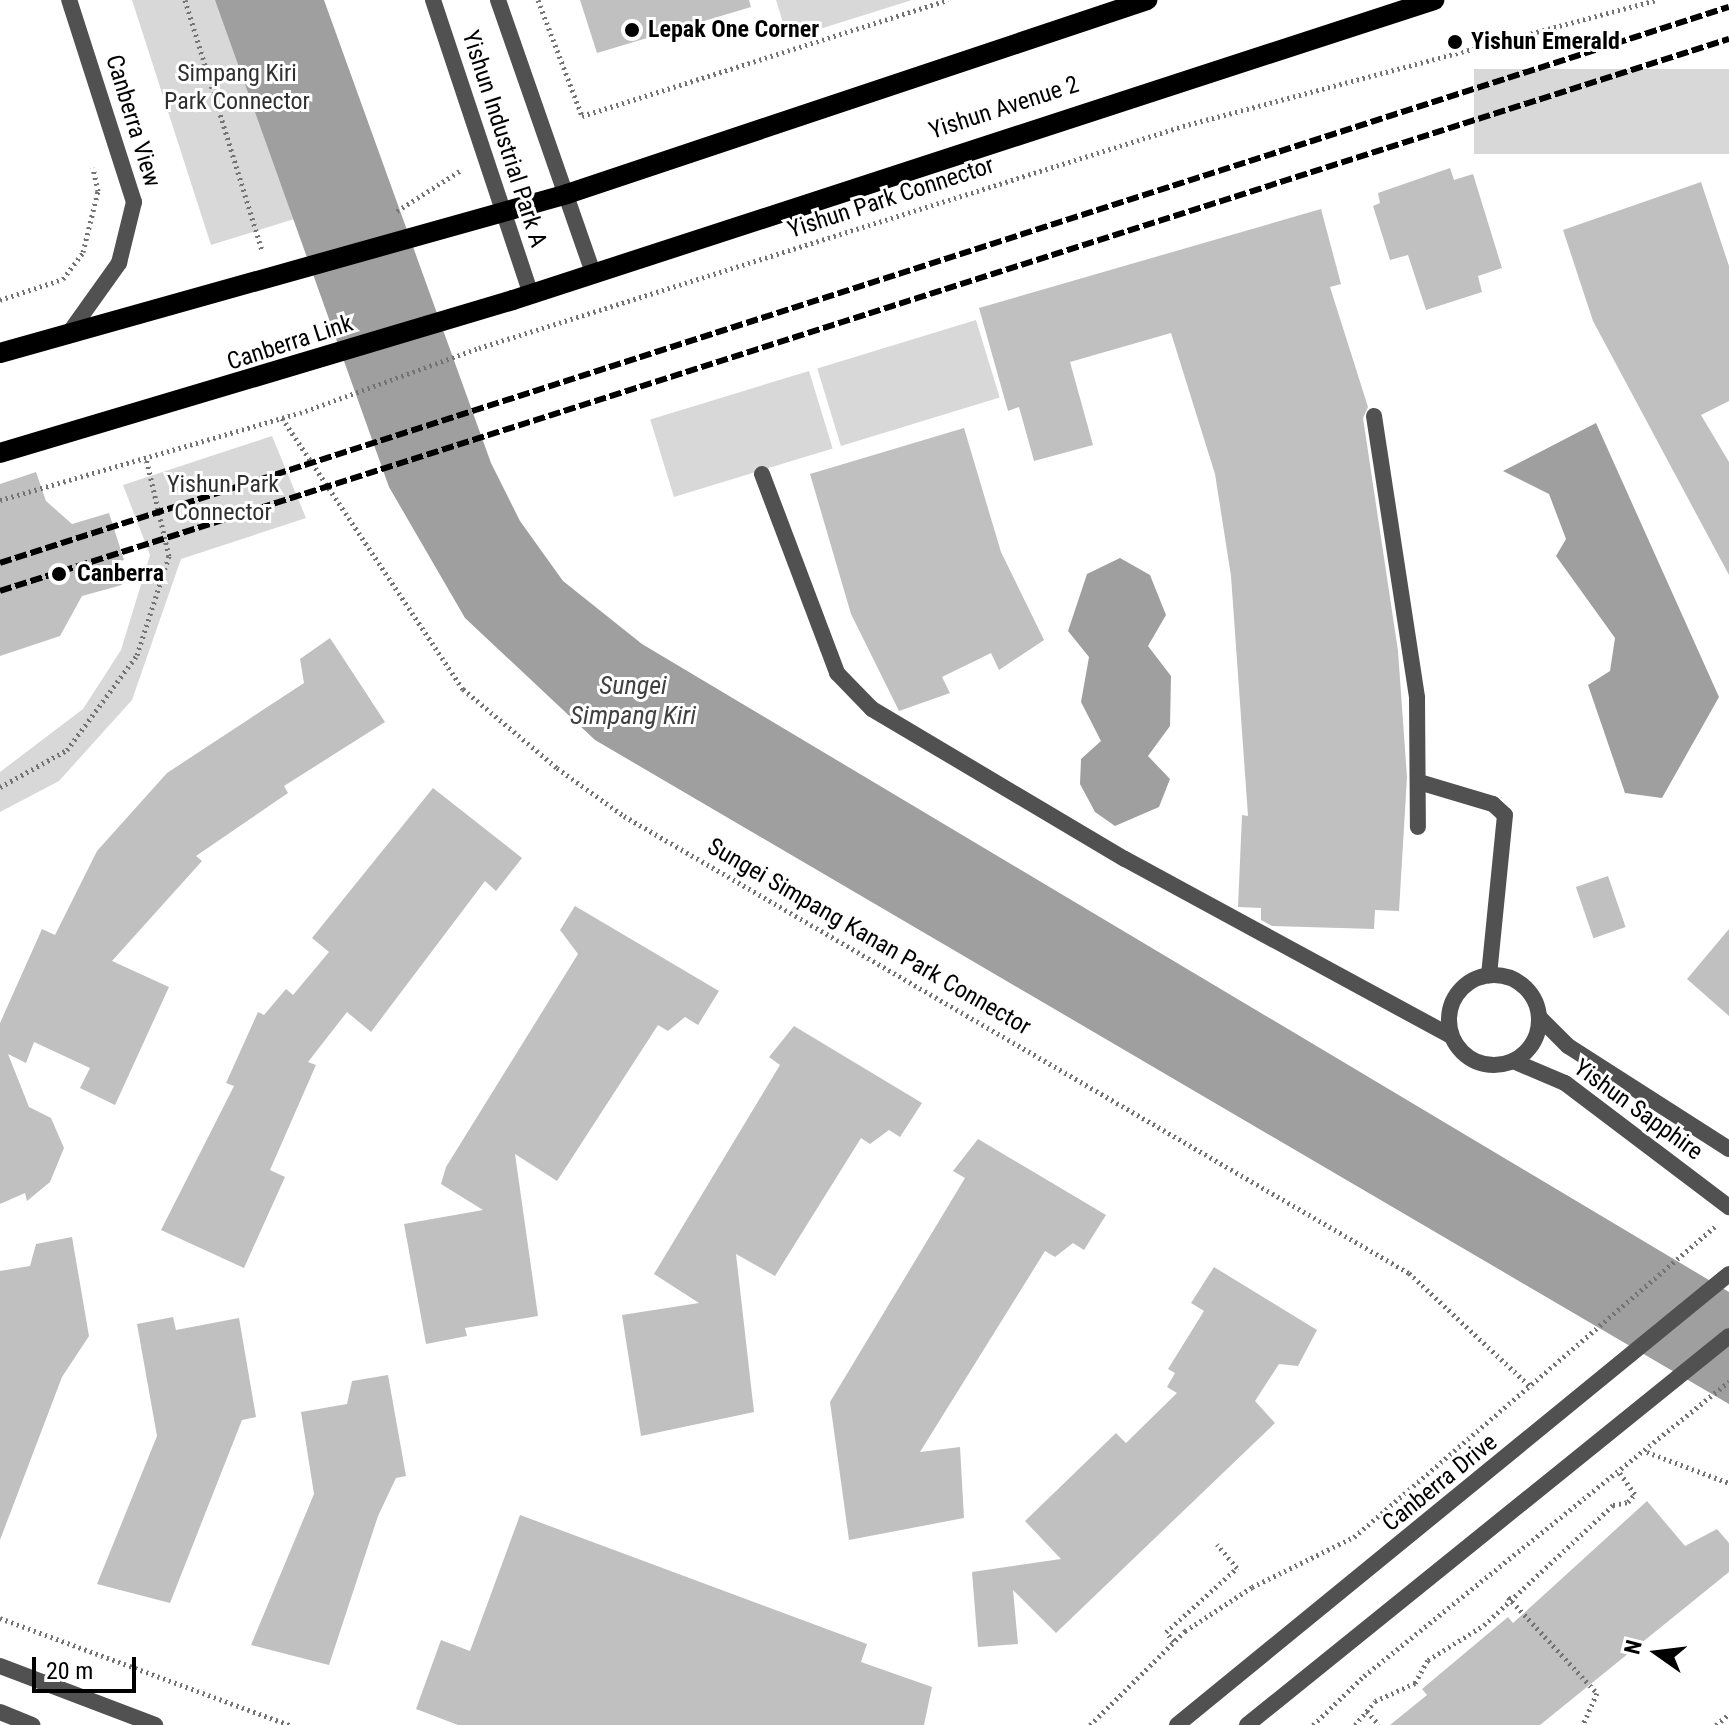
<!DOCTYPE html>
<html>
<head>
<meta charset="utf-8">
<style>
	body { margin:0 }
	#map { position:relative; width:1729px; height:1725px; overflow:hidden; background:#fff; font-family:"Roboto Condensed",sans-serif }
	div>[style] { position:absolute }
	.green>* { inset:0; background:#d8d8d8; transform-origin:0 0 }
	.water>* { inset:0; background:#9f9f9f }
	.building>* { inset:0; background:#c0c0c0; transform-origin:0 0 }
	.path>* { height:5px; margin-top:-2.5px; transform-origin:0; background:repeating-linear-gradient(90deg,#737373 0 2px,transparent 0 6px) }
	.lane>* { height:16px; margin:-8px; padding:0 8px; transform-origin:8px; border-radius:8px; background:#515151 }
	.lane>.ring { margin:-8px; padding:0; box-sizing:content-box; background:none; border:16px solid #515151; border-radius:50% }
	.street>* { height:16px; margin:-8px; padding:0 8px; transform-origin:8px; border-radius:8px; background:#515151 }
	.primary>* { height:20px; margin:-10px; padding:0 10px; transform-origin:10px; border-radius:10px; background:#000 }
	.rail>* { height:6px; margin-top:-3px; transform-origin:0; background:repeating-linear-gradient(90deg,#000 0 12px,transparent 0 16px) }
	.dots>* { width:22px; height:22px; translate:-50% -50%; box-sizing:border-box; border:4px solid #fff; border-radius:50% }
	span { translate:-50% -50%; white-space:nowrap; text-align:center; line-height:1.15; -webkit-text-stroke:6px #fff; paint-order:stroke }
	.poi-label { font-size:24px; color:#000; font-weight:700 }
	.left { translate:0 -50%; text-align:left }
	.park-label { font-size:24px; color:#2f2f2f }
	.street-label { font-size:24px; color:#000 }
	.water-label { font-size:26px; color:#404040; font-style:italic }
	.north { position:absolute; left:1617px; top:1613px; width:80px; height:80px; -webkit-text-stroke:6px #fff; paint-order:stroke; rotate:284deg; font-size:22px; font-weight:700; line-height:32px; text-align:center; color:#000 }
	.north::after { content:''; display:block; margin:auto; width:28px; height:36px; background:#000; clip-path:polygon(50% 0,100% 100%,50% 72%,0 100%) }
	.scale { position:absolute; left:32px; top:1657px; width:104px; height:36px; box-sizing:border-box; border:4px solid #000; border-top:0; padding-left:10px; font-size:24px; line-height:28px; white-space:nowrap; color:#000; -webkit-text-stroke:6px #fff; paint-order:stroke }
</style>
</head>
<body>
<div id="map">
	<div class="green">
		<i style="clip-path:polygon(132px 0,285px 0,349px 202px,211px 245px)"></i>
		<i style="clip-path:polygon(776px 0,912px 0,788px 39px)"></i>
		<i style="left:1729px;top:69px;width:85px;height:255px;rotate:90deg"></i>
		<i style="left:976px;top:320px;width:81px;height:166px;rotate:73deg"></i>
		<i style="left:809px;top:371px;width:81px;height:166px;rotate:73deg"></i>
		<i style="clip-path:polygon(272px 436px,306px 518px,181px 559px,132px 700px,59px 781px,0 812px,0 772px,83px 709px,121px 650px,150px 555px,123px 485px)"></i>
	</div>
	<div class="water">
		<i style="clip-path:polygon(215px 0,324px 0,491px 463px,520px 521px,563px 581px,642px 644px,1729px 1292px,1729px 1404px,595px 740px,465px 618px,389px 487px)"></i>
		<i style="clip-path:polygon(1596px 423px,1719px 697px,1662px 798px,1625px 793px,1588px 685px,1610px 671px,1615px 638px,1556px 556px,1566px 539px,1549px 494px,1503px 471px)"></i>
		<i style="clip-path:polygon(1120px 558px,1150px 575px,1166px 615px,1148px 646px,1171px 676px,1170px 726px,1148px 756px,1170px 779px,1159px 807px,1115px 826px,1095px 812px,1080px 784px,1081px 759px,1101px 741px,1081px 702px,1089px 657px,1068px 631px,1087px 574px)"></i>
	</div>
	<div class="building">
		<i style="clip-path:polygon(580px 0,749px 0,751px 7px,597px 53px)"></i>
		<i style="clip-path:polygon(1450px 168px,1454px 180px,1473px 174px,1502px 268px,1478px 276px,1482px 292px,1426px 310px,1408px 255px,1390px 260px,1373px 206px,1380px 203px,1378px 193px)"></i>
		<i style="clip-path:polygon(1701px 182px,1729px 266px,1729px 401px,1701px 415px,1729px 462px,1729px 575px,1593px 321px,1563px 230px)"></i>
		<i style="clip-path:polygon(1321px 209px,1341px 284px,1330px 287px,1368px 407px,1363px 418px,1398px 651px,1407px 777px,1399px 911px,1375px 910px,1374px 929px,1272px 926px,1261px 920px,1261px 908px,1238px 907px,1242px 815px,1248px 816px,1231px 576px,1215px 474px,1171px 333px,1070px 362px,1093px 445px,1034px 461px,1019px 407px,1008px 411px,979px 308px)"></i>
		<i style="clip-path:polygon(964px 428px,1001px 552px,1044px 640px,999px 670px,991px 653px,942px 677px,950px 693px,899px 711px,851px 614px,810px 474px)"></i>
		<i style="clip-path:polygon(36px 472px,46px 501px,72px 524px,109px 513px,124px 560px,113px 563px,122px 585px,82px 596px,60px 636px,0 656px,0 484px)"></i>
		<i style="clip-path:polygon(330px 638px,385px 722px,284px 786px,288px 793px,196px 856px,202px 861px,112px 961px,169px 987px,115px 1105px,80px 1088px,90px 1068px,34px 1042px,26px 1063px,8px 1054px,29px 1107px,51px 1118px,64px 1148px,50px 1182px,27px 1201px,25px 1193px,0 1204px,0 1023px,42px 929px,55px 935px,97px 851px,167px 773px,304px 683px,300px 659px)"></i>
		<i style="clip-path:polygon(433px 788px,522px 858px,496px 891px,485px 881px,371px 1032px,347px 1012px,308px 1062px,316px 1065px,270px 1170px,285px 1177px,244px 1268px,161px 1230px,234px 1086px,226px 1083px,258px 1012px,264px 1015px,286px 989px,293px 995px,329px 952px,312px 938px)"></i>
		<i style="left:1608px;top:876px;width:54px;height:34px;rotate:71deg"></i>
		<i style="clip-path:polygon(575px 906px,719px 991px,698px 1025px,685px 1017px,668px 1031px,658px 1025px,557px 1181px,515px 1154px,538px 1316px,465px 1328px,467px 1336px,426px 1344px,404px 1224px,483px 1210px,441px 1184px,446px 1167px,578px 954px,560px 930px)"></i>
		<i style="clip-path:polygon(1729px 929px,1729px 1016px,1687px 979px)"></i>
		<i style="clip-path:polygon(794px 1026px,922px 1103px,900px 1137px,889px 1130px,870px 1144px,861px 1138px,775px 1276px,736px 1254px,754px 1412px,641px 1436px,622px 1315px,699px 1303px,654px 1274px,780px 1065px,769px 1057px)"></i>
		<i style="clip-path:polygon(978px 1139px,1106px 1215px,1084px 1250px,1073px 1243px,1055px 1257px,1045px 1251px,920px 1452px,960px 1447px,964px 1518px,849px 1540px,830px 1402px,965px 1178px,953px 1171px)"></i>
		<i style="clip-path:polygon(72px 1237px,89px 1336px,62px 1377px,0 1540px,0 1271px,30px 1266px,36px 1244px)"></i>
		<i style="clip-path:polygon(1214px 1267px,1317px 1330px,1298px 1366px,1279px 1364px,1255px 1401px,1275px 1423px,1056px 1633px,1013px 1590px,1018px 1644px,978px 1647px,972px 1572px,1061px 1559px,1025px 1521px,1116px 1433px,1126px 1443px,1177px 1393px,1167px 1387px,1175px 1373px,1168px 1369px,1204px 1311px,1191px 1303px)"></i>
		<i style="clip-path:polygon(173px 1317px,176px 1330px,239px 1318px,256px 1417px,242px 1420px,170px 1603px,97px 1584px,157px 1436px,137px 1324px)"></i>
		<i style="clip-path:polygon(388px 1375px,406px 1476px,396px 1478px,378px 1516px,329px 1665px,251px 1645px,314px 1494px,301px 1412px,347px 1404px,352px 1381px)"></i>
		<i style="clip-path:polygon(1647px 1501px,1685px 1546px,1717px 1529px,1729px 1543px,1729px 1572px,1540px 1725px,1390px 1725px,1427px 1695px,1422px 1689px,1508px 1617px,1513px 1623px)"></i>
		<i style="clip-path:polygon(520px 1515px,867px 1644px,861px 1662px,932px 1687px,924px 1725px,458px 1725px,416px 1709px,441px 1640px,470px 1651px)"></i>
	</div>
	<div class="path">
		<i style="left:185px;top:0;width:263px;rotate:72.9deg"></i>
		<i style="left:538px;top:0;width:124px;rotate:69.2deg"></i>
		<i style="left:582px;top:116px;width:384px;rotate:-17.6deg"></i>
		<i style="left:397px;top:211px;width:76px;rotate:-32.6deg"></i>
		<i style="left:0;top:300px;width:66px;rotate:-18.4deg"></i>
		<i style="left:63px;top:279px;width:34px;rotate:-53deg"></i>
		<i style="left:83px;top:252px;width:63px;rotate:-76.2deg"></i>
		<i style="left:98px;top:191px;width:24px;rotate:-102deg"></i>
		<i style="left:282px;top:418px;width:326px;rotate:56.3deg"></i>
		<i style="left:463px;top:689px;width:123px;rotate:40deg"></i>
		<i style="left:557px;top:768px;width:82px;rotate:35.6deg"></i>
		<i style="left:624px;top:816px;width:908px;rotate:30.21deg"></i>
		<i style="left:1409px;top:1273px;width:168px;rotate:43.1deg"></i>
		<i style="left:0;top:500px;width:312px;rotate:-16.2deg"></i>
		<i style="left:300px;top:413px;width:190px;rotate:-20deg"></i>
		<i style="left:479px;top:348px;width:738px;rotate:-17.5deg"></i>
		<i style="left:1183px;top:126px;width:489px;rotate:-14.9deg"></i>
		<i style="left:0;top:787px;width:77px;rotate:-28.9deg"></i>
		<i style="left:67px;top:750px;width:118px;rotate:-53.6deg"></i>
		<i style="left:137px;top:655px;width:104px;rotate:-72.1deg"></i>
		<i style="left:169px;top:556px;width:101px;rotate:-103.2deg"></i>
		<i style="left:1647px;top:1452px;width:88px;rotate:20.7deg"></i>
		<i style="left:1508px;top:1597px;width:131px;rotate:47.2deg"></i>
		<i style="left:1597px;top:1693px;width:35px;rotate:114deg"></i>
		<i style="left:0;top:1618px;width:309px;rotate:20.3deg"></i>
		<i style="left:1174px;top:1641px;width:12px;rotate:-132deg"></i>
		<i style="left:1166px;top:1632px;width:96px;rotate:-42deg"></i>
		<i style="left:1237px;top:1568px;width:31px;rotate:-130deg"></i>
		<i style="left:1367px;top:1711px;width:18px;rotate:49deg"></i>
		<i style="left:1090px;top:1725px;width:134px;rotate:-44.7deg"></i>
		<i style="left:1185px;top:1631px;width:80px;rotate:-33.3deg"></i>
		<i style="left:1252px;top:1587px;width:114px;rotate:-26.1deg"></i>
		<i style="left:1354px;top:1537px;width:476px;rotate:-40.7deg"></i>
		<i style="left:1313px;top:1725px;width:71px;rotate:-43.9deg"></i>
		<i style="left:1364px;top:1676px;width:469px;rotate:-38.9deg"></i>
		<i style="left:1355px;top:1725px;width:31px;rotate:-50deg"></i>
		<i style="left:1375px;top:1701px;width:44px;rotate:-24.2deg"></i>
		<i style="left:1415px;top:1683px;width:26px;rotate:-61deg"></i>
		<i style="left:1428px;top:1660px;width:66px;rotate:-32deg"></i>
		<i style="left:1484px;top:1625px;width:176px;rotate:-42.9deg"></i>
		<i style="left:1613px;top:1505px;width:15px;rotate:-11deg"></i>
		<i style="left:1628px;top:1502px;width:11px;rotate:-49deg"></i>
		<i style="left:1635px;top:1494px;width:26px;rotate:-126deg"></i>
		<i style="left:1716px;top:1725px;width:17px;rotate:-40deg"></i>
	</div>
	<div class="lane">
		<i style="left:1374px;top:416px;width:285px;rotate:81.3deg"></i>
		<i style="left:1417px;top:698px;width:129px;rotate:89.6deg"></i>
		<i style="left:762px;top:474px;width:213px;rotate:69.3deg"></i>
		<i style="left:837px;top:673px;width:50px;rotate:45.8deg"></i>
		<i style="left:872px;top:709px;width:294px;rotate:30.7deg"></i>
		<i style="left:1125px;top:859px;width:371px;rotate:28.5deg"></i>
		<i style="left:1419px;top:782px;width:77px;rotate:16.6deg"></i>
		<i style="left:1493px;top:804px;width:16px;rotate:43deg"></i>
		<i style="left:1505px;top:815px;width:161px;rotate:95.7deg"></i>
		<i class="ring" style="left:1449px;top:975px;width:74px;height:74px"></i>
		<i style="left:1539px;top:1017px;width:41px;rotate:45deg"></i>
		<i style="left:1568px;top:1046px;width:191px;rotate:32.6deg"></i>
		<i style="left:1513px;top:1061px;width:56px;rotate:22.9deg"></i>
		<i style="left:1565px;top:1083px;width:206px;rotate:37.1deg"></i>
	</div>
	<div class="street">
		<i style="left:433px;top:0;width:310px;rotate:71.6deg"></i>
		<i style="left:498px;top:0;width:289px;rotate:70.8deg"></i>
		<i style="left:67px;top:336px;width:90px;rotate:-54.5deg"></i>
		<i style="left:119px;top:263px;width:63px;rotate:-76.2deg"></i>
		<i style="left:134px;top:202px;width:212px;rotate:-107.8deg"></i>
		<i style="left:0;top:1666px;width:166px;rotate:20.8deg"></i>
		<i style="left:0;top:1712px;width:35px;rotate:22deg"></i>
		<i style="left:1177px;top:1725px;width:713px;rotate:-39.25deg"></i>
		<i style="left:1247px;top:1725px;width:619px;rotate:-38.91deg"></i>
	</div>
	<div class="primary">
		<i style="left:0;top:353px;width:589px;rotate:-15.66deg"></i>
		<i style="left:567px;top:194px;width:612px;rotate:-18.49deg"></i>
		<i style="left:0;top:453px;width:535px;rotate:-16.61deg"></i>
		<i style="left:513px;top:300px;width:969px;rotate:-18.04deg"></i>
	</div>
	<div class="rail">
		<i style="left:0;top:563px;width:1816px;rotate:-17.83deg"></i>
		<i style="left:0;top:591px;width:1815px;rotate:-17.71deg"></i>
	</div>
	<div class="dots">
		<i style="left:632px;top:30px;background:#000"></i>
		<i style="left:1455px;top:42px;background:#000"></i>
		<i style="left:59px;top:574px;background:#000"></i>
	</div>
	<div class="poi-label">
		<span class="left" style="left:648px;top:30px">Lepak One Corner</span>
		<span class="left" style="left:1471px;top:42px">Yishun Emerald</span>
		<span class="left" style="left:77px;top:574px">Canberra</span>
	</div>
	<div class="park-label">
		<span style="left:237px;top:88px">Simpang Kiri<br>Park Connector</span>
		<span style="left:223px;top:499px">Yishun Park<br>Connector</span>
	</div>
	<div class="street-label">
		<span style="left:1004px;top:108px;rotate:-18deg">Yishun Avenue 2</span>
		<span style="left:133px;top:121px;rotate:73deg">Canberra View</span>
		<span style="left:504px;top:139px;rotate:72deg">Yishun Industrial Park A</span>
		<span style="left:891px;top:198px;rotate:-18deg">Yishun Park Connector</span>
		<span style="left:290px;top:343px;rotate:-18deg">Canberra Link</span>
		<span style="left:869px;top:937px;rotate:30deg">Sungei Simpang Kanan Park Connector</span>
		<span style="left:1638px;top:1110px;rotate:36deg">Yishun Sapphire</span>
		<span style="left:1440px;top:1483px;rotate:-39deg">Canberra Drive</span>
	</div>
	<div class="water-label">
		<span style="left:633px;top:701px">Sungei<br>Simpang Kiri</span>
	</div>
	<div class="north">N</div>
	<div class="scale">20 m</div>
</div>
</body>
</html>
